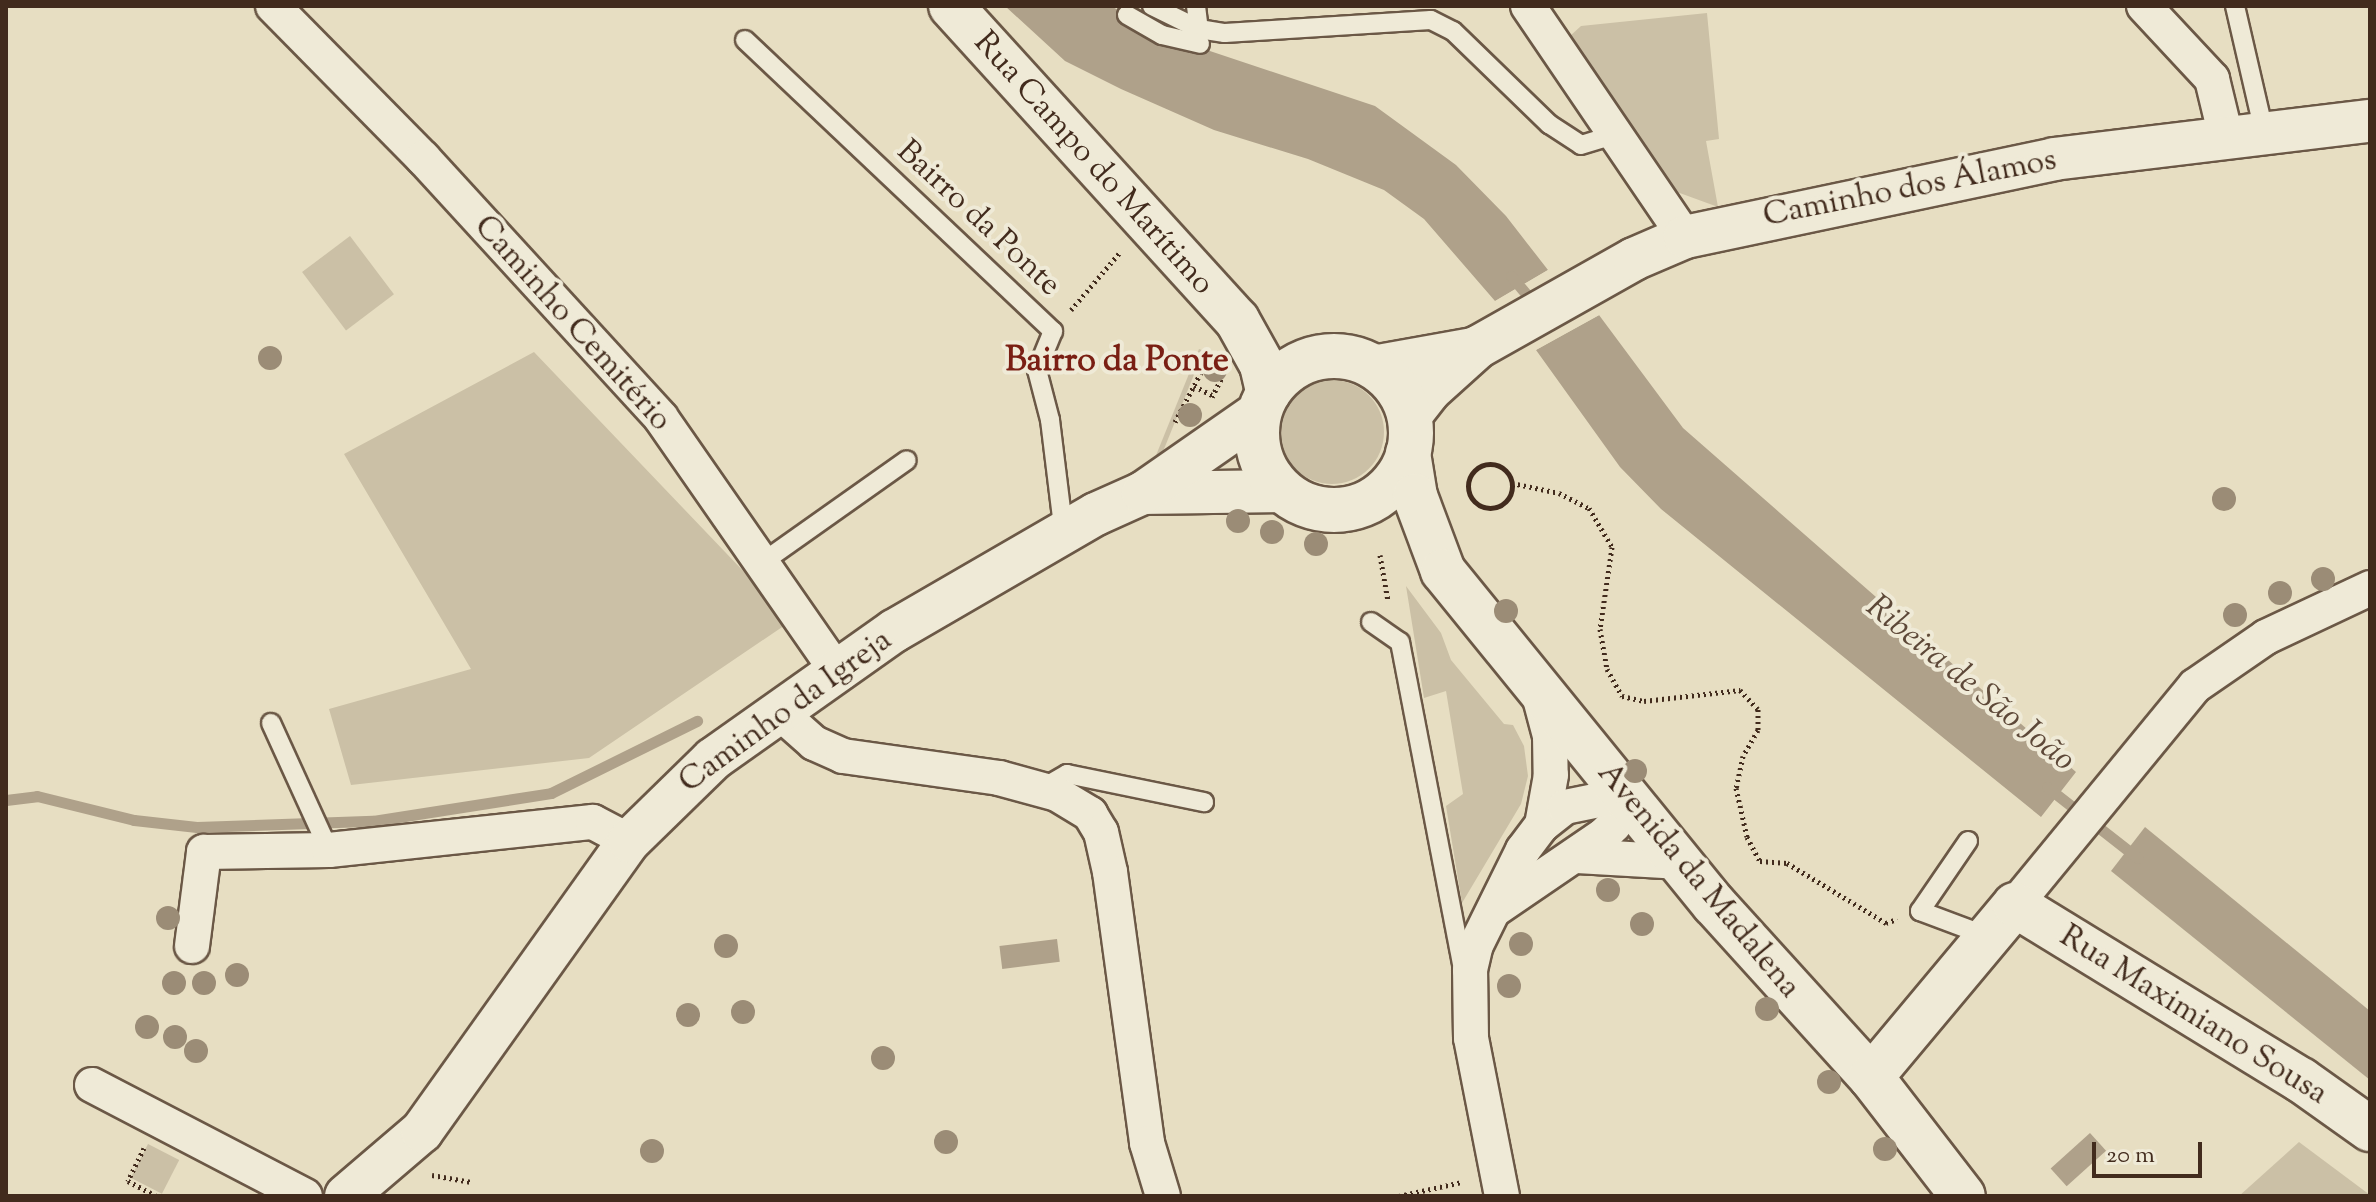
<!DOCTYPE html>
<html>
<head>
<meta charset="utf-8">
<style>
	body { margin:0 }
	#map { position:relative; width:2376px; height:1202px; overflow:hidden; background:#e7dec2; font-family:"Sorts Mill Goudy",serif }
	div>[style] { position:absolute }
	.green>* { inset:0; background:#cbc0a6; transform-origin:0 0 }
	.round { border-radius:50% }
	.water>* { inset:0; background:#afa18a; transform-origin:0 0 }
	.pier>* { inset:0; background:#e7dec2 }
	.stream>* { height:11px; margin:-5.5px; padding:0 5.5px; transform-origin:5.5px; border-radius:5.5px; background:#afa18a }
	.path>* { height:5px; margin-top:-2.5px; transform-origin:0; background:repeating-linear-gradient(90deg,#422b1d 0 2px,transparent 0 6px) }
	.path>.ring { margin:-2.5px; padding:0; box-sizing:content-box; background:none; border:5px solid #422b1d; border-radius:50% }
	.roads { filter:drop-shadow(2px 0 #6b5846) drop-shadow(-2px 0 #6b5846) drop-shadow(0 2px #6b5846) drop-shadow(0 -2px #6b5846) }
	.service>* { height:18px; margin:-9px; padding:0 9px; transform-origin:9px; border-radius:9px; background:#efead7 }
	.minor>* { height:34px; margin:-17px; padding:0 17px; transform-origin:17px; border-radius:17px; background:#efead7 }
	.tertiary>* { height:42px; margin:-21px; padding:0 21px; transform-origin:21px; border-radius:21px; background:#efead7 }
	.secondary>* { height:44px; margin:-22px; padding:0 22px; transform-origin:22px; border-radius:22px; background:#efead7 }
	.secondary>.ring { margin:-22px; padding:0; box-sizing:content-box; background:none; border:44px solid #efead7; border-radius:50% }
	.trees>* { width:24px; height:24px; margin:-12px; border-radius:50%; background:#9b8c76 }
	span { translate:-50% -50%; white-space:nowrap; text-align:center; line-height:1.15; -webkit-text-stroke:8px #efead7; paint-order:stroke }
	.street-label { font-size:32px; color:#422b1d }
	.neighbourhood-label { font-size:34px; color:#7a1f14; font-weight:700 }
	.water-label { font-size:34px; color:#5d4838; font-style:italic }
	.frame { position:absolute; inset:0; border:8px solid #422b1d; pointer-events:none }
	.scale { position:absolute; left:2092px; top:1142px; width:110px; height:36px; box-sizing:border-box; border:4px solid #422b1d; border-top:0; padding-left:10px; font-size:24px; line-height:28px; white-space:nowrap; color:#422b1d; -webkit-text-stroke:6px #efead7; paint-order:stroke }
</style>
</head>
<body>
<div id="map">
	<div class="green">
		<i style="clip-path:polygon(1707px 13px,1719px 139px,1706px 141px,1718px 207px,1677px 192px,1571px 45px,1570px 36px,1581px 26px)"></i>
		<i style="left:350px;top:236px;width:73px;height:60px;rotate:53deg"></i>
		<i style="left:1199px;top:349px;width:5px;height:120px;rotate:22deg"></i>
		<i style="clip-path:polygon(534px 352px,791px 621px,589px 758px,351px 785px,329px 709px,471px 669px,344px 454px)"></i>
		<i class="round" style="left:1280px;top:380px;width:104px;height:104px"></i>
		<i style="clip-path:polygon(1406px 586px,1441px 633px,1451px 660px,1504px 724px,1513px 725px,1524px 746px,1528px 776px,1521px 804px,1462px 903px,1446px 806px,1463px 794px,1446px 691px,1424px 698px)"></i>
		<i style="clip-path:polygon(2299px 1142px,2370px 1195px,2370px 1196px,2239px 1196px)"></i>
		<i style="left:148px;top:1144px;width:35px;height:38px;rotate:27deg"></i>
	</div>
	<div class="water">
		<i style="clip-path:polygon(1005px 6px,1111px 6px,1162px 35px,1375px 106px,1456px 165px,1506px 216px,1548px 270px,1495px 301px,1424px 219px,1384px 190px,1308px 159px,1214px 130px,1121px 89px,1065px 61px)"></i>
		<i style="clip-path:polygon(1599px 315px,1683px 428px,2076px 772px,2041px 817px,1661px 509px,1620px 467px,1536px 350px)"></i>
		<i style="clip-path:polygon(2145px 827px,2370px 1011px,2370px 1080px,2111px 871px)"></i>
		<i style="left:1057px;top:939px;width:23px;height:58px;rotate:83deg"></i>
		<i style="left:2090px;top:1133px;width:24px;height:53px;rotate:48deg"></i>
	</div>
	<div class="pier">
		<i style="clip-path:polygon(1552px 268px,1522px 290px,1492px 303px,1548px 270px)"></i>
		<i style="clip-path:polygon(1598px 311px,1603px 313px,1532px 352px,1533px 347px)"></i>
	</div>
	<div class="stream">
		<i style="left:1511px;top:276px;width:39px;rotate:50deg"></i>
		<i style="left:2047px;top:787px;width:115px;rotate:38deg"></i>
		<i style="left:6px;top:800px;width:31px;rotate:-7deg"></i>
		<i style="left:37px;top:796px;width:100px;rotate:13.9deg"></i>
		<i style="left:134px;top:820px;width:63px;rotate:6.3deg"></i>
		<i style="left:197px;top:827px;width:176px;rotate:-2deg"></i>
		<i style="left:373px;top:821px;width:180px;rotate:-8.9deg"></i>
		<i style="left:551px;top:793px;width:163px;rotate:-26.3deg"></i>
	</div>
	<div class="path">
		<i style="left:1071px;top:310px;width:77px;rotate:-49.7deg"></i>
		<i style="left:1194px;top:386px;width:20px;rotate:27deg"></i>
		<i style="left:1212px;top:397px;width:22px;rotate:-63deg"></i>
		<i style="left:1175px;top:422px;width:78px;rotate:-62.4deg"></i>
		<i class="ring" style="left:1468px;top:464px;width:39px;height:39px"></i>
		<i style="left:1512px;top:483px;width:48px;rotate:12deg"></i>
		<i style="left:1559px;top:493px;width:34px;rotate:27deg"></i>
		<i style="left:1589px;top:508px;width:45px;rotate:59.5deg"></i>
		<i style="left:1612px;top:547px;width:83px;rotate:98.3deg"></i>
		<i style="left:1600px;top:629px;width:41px;rotate:80.1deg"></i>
		<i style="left:1607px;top:669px;width:31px;rotate:61deg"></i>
		<i style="left:1622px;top:696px;width:23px;rotate:13deg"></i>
		<i style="left:1644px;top:701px;width:97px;rotate:-6.5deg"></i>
		<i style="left:1740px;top:690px;width:26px;rotate:47deg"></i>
		<i style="left:1758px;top:709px;width:21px;rotate:90deg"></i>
		<i style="left:1758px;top:730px;width:30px;rotate:120deg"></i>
		<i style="left:1743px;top:756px;width:33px;rotate:102deg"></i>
		<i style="left:1736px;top:788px;width:50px;rotate:77.3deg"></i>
		<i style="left:1747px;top:837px;width:27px;rotate:62deg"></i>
		<i style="left:1760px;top:861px;width:27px;rotate:4deg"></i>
		<i style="left:1787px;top:863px;width:116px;rotate:31.2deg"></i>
		<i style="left:1886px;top:923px;width:12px;rotate:-20deg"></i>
		<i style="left:1380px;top:555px;width:47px;rotate:80.1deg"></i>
		<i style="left:144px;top:1148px;width:37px;rotate:116deg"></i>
		<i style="left:128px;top:1181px;width:32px;rotate:28deg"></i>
		<i style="left:432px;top:1175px;width:40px;rotate:10deg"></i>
		<i style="left:127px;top:1196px;width:11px"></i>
		<i style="left:1399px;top:1196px;width:65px;rotate:-12.5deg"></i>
	</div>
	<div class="roads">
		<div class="service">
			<i style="left:1152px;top:6px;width:52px;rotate:26.1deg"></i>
			<i style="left:1199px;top:29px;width:26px;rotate:9deg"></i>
			<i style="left:1225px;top:33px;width:206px;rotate:-3.6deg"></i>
			<i style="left:1431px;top:20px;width:25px;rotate:27deg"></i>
			<i style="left:1453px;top:31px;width:134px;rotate:44.1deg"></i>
			<i style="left:1549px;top:124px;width:38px;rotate:33deg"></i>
			<i style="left:1581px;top:145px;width:38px;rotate:-17deg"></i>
			<i style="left:1196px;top:6px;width:23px;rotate:83deg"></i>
			<i style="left:2235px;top:6px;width:133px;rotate:77deg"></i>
			<i style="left:1127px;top:15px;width:40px;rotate:29.7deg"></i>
			<i style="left:1162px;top:35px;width:39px;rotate:13deg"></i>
			<i style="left:745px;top:40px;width:424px;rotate:43.4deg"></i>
			<i style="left:1053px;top:331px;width:42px;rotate:112.3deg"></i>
			<i style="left:1037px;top:370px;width:52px;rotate:75.4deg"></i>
			<i style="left:1050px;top:420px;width:115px;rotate:83deg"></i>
			<i style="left:763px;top:562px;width:176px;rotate:-35.3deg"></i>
			<i style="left:1371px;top:622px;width:35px;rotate:35deg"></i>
			<i style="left:1400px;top:642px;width:334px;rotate:79.1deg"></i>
			<i style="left:271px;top:723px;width:140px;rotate:65.5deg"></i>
			<i style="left:1041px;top:789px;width:30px;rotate:-30deg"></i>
			<i style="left:1067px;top:774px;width:140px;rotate:11.6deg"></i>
			<i style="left:1968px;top:841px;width:85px;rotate:124.4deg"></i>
			<i style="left:1920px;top:911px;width:72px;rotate:20.5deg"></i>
		</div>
		<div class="minor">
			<i style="left:273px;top:6px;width:214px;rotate:45.4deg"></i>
			<i style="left:423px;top:158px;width:352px;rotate:47.5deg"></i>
			<i style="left:661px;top:418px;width:307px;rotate:55.2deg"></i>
			<i style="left:1528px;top:6px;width:279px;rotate:55.8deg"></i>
			<i style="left:2144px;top:6px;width:100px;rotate:47deg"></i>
			<i style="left:2212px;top:79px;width:64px;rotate:76.4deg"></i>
			<i style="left:1538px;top:691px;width:47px;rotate:75.1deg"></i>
			<i style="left:1550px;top:736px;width:39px;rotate:89deg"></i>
			<i style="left:1551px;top:775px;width:51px;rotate:100.2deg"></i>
			<i style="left:778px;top:711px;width:48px;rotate:41.6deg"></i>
			<i style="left:814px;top:743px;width:32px;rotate:24deg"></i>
			<i style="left:843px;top:756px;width:158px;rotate:8deg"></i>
			<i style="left:999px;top:778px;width:60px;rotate:15.4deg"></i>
			<i style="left:1057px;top:794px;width:39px;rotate:31deg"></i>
			<i style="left:1090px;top:814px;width:21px;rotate:59deg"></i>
			<i style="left:1101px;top:832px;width:41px;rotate:77.3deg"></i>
			<i style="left:1110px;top:872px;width:274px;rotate:82.2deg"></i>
			<i style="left:1147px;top:1143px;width:55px;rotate:73.2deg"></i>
			<i style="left:1577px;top:856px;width:104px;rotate:3.3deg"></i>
			<i style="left:2015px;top:905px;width:283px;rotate:-50.6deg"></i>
			<i style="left:2195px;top:686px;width:86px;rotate:-34.6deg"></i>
			<i style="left:2266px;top:637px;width:115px;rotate:-25.2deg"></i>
			<i style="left:1494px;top:910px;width:133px;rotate:-34.3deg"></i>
			<i style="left:1604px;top:835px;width:14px;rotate:-45deg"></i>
			<i style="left:1614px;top:825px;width:32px;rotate:-72deg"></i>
			<i style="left:192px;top:946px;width:95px;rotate:-82.7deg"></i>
			<i style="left:204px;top:852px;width:125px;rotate:-0.9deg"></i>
			<i style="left:329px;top:850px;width:265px;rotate:-6.1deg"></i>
			<i style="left:593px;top:822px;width:41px;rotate:27.8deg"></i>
			<i style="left:92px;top:1085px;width:240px;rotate:27.5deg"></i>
			<i style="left:1502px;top:1196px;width:161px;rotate:-101.1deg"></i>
			<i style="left:1471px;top:1038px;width:68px;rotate:-90.8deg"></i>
			<i style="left:1470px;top:970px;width:26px;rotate:-77deg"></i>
			<i style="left:1476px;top:945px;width:106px;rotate:-63.7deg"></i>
			<i style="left:1523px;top:850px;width:31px;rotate:-53deg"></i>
			<i style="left:1542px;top:825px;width:29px;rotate:-38deg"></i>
			<i style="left:1565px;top:807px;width:60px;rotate:-11.5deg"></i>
		</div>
		<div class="tertiary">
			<i style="left:1373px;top:367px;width:102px;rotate:-10.2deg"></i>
			<i style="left:1409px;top:417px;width:33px;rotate:-52deg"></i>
			<i style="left:1429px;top:391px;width:66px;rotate:-41.9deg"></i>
			<i style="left:1478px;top:347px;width:179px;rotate:-29.4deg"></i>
			<i style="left:1634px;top:259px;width:56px;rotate:-23.3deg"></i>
			<i style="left:1685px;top:237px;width:377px;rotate:-11.9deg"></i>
			<i style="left:2054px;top:159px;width:318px;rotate:-6.9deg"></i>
			<i style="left:1143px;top:493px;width:140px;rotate:-0.8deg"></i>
			<i style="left:346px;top:1196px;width:100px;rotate:-40.5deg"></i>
			<i style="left:422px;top:1131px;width:356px;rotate:-54.5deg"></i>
			<i style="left:629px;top:841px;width:117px;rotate:-44.3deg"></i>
			<i style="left:713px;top:759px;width:222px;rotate:-35.3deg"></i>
			<i style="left:894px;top:631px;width:233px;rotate:-30.1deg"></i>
			<i style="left:1096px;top:514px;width:51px;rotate:-24.1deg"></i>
			<i style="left:1143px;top:493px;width:140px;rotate:-34.8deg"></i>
		</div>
		<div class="secondary">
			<i style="left:951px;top:6px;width:425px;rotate:47.7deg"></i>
			<i style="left:1237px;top:320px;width:51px;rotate:60.9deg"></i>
			<i style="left:1262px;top:365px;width:28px;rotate:77deg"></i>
			<i class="ring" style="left:1257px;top:356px;width:110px;height:110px"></i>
			<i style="left:1408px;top:453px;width:44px;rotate:80.8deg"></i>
			<i style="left:1415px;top:496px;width:80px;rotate:69.5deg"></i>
			<i style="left:1443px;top:571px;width:429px;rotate:50.9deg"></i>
			<i style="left:1714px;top:904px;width:234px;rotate:47.8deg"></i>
			<i style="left:1871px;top:1077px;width:150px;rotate:52.3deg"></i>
			<i style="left:1871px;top:1077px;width:224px;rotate:-50.1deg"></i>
			<i style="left:2015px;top:905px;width:335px;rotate:31.5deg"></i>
			<i style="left:2301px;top:1080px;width:85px;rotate:35.4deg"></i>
		</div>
	</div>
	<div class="trees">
		<i style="left:270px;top:358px"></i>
		<i style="left:1215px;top:370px"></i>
		<i style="left:1190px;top:415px"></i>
		<i style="left:2224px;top:499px"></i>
		<i style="left:1238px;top:521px"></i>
		<i style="left:1272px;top:532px"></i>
		<i style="left:1316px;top:544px"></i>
		<i style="left:2323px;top:579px"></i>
		<i style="left:2280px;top:593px"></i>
		<i style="left:1506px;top:611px"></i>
		<i style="left:2235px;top:615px"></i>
		<i style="left:1635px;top:771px"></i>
		<i style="left:1608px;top:890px"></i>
		<i style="left:168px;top:918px"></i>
		<i style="left:1642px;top:924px"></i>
		<i style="left:1521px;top:944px"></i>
		<i style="left:726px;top:946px"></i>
		<i style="left:237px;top:975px"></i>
		<i style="left:174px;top:983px"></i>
		<i style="left:204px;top:983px"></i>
		<i style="left:1509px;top:986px"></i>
		<i style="left:1767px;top:1009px"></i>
		<i style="left:743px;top:1012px"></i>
		<i style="left:688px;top:1015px"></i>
		<i style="left:147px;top:1027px"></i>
		<i style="left:175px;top:1037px"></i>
		<i style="left:196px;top:1051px"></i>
		<i style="left:883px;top:1058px"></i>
		<i style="left:1829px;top:1082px"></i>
		<i style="left:946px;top:1142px"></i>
		<i style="left:1885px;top:1149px"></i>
		<i style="left:652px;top:1151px"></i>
	</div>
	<div class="street-label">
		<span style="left:1093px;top:164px;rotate:48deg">Rua Campo do Marítimo</span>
		<span style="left:1910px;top:189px;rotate:-11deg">Caminho dos Álamos</span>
		<span style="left:978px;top:219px;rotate:43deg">Bairro da Ponte</span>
		<span style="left:572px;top:324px;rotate:48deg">Caminho Cemitério</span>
		<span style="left:786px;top:712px;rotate:-36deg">Caminho da Igreja</span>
		<span style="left:1698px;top:881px;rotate:50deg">Avenida da Madalena</span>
		<span style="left:2193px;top:1016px;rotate:32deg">Rua Maximiano Sousa</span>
	</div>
	<div class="neighbourhood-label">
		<span style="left:1117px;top:362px">Bairro da Ponte</span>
	</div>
	<div class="water-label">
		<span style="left:1970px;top:684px;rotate:39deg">Ribeira de São João</span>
	</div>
	<div class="frame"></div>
	<div class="scale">20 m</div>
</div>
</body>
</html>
